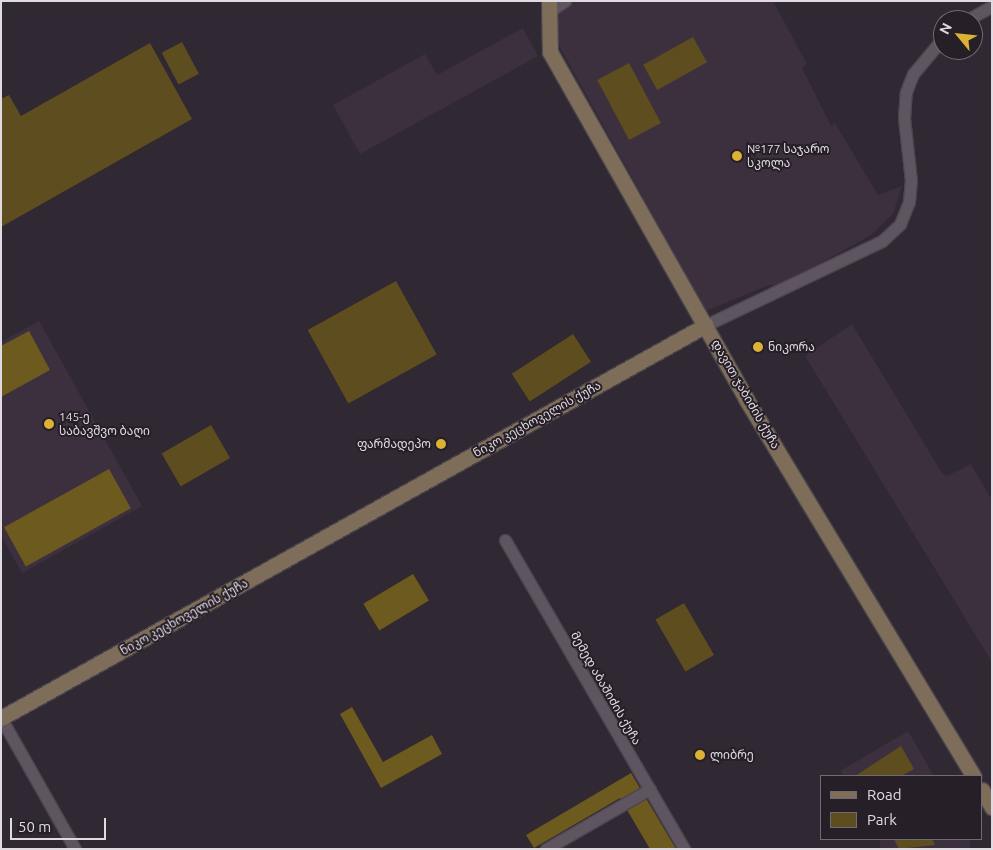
<!DOCTYPE html>
<html>
<head>
<meta charset="utf-8">
<style>
	body { margin:0 }
	#map { position:relative; width:993px; height:850px; overflow:hidden; background:#302832; font-family:Ubuntu,"Noto Sans Georgian",sans-serif }
	div>[style] { position:absolute }
	.built>* { inset:0; background:#3c303f; transform-origin:0 0 }
	.green>* { inset:0; background:#5e4d1e; transform-origin:0 0 }
	.forest>* { inset:0; background:#6d5a1f; transform-origin:0 0 }
	.roads { filter:drop-shadow(1px 0 #4c454e) drop-shadow(-1px 0 #4c454e) drop-shadow(0 1px #4c454e) drop-shadow(0 -1px #4c454e) }
	.street>* { height:11px; margin:-5.5px; padding:0 5.5px; transform-origin:5.5px; border-radius:5.5px; background:#5e5560 }
	.secondary>* { height:15px; margin:-7.5px; padding:0 7.5px; transform-origin:7.5px; border-radius:7.5px; background:#7e6e59 }
	.dots>* { width:14px; height:14px; translate:-50% -50%; box-sizing:border-box; border:2px solid #261f28; border-radius:50% }
	span { translate:-50% -50%; white-space:nowrap; text-align:center; line-height:1.15; -webkit-text-stroke:4px #261f28; paint-order:stroke }
	.poi-label { font-size:12px; color:#e0dae1 }
	.left { translate:0 -50%; text-align:left }
	.right { translate:-100% -50%; text-align:right }
	.street-label { font-size:12px; color:#e0dae1 }
	.frame { position:absolute; inset:0; border:2px solid #e0dae1; pointer-events:none }
	.legend { position:absolute; left:820px; top:775px; width:162px; height:65px; box-sizing:border-box; background:#261f28; border:1px solid #706a72; margin:0; padding:6px 9px; list-style:none; font-size:15px; color:#e0dae1 }
	.legend li { display:flex; align-items:center; gap:10px; height:25px }
	.legend b { width:25px; border:1px solid #706a72 }
	.north { position:absolute; left:933px; top:10px; width:50px; height:50px; box-sizing:border-box; background:#261f28; border:1px solid #706a72; border-radius:50%; rotate:298deg; font-size:14px; font-weight:700; line-height:20px; text-align:center; color:#e0dae1 }
	.north::after { content:''; display:block; margin:auto; width:18px; height:22px; background:#dbb233; clip-path:polygon(50% 0,100% 100%,50% 72%,0 100%) }
	.scale { position:absolute; left:10px; top:818px; width:96px; height:22px; box-sizing:border-box; border:2px solid #e0dae1; border-top:0; padding-left:6px; font-size:15px; line-height:18px; white-space:nowrap; color:#e0dae1; -webkit-text-stroke:4px #261f28; paint-order:stroke }
</style>
</head>
<body>
<div id="map">
	<div class="built">
		<i style="clip-path:polygon(571px 1px,773px 1px,807px 64px,802px 68px,831px 126px,835px 123px,878px 195px,902px 186px,893px 214px,871px 235px,779px 286px,769px 285px,706px 311px,556px 40px,559px 9px)"></i>
		<i style="clip-path:polygon(523px 28px,538px 56px,360px 154px,333px 105px,425px 54px,437px 75px)"></i>
		<i style="clip-path:polygon(39px 321px,142px 506px,22px 573px,1px 536px,1px 342px)"></i>
		<i style="clip-path:polygon(852px 324px,942px 473px,947px 476px,971px 464px,992px 500px,992px 662px,805px 356px)"></i>
		<i style="clip-path:polygon(908px 731px,934px 776px,844px 776px,840px 771px)"></i>
		<i style="left:880px;top:839px;width:90px;height:12px"></i>
	</div>
	<div class="green">
		<i style="left:693px;top:37px;width:29px;height:57px;rotate:61deg"></i>
		<i style="left:182px;top:42px;width:36px;height:23px;rotate:62deg"></i>
		<i style="clip-path:polygon(150px 43px,192px 119px,1px 227px,1px 99px,9px 95px,21px 116px)"></i>
		<i style="left:629px;top:63px;width:68px;height:36px;rotate:62deg"></i>
		<i style="left:396px;top:281px;width:84px;height:101px;rotate:61deg"></i>
		<i style="left:573px;top:334px;width:33px;height:73px;rotate:57deg"></i>
		<i style="left:211px;top:425px;width:38px;height:57px;rotate:60deg"></i>
		<i style="left:684px;top:603px;width:60px;height:33px;rotate:60deg"></i>
		<i style="clip-path:polygon(901px 746px,914px 769px,901px 776px,855px 776px)"></i>
		<i style="clip-path:polygon(894px 839px,932px 839px,935px 845px,899px 849px)"></i>
	</div>
	<div class="forest">
		<i style="clip-path:polygon(29px 331px,50px 370px,1px 397px,1px 346px)"></i>
		<i style="left:109px;top:469px;width:45px;height:120px;rotate:61deg"></i>
		<i style="left:413px;top:574px;width:31px;height:58px;rotate:59deg"></i>
		<i style="clip-path:polygon(352px 707px,383px 762px,432px 735px,442px 754px,381px 788px,340px 714px)"></i>
		<i style="clip-path:polygon(631px 773px,676px 849px,650px 849px,620px 798px,534px 848px,526px 835px)"></i>
	</div>
	<div class="roads">
		<div class="street">
			<i style="left:547px;top:13px;width:22px;rotate:-34deg"></i>
			<i style="left:967px;top:20px;width:29px;rotate:-29deg"></i>
			<i style="left:706px;top:325px;width:195px;rotate:-25.5deg"></i>
			<i style="left:882px;top:241px;width:25px;rotate:-43deg"></i>
			<i style="left:900px;top:224px;width:24px;rotate:-68deg"></i>
			<i style="left:909px;top:202px;width:21px;rotate:-85deg"></i>
			<i style="left:911px;top:181px;width:63px;rotate:-96.3deg"></i>
			<i style="left:904px;top:118px;width:26px;rotate:-86deg"></i>
			<i style="left:906px;top:92px;width:19px;rotate:-69deg"></i>
			<i style="left:913px;top:74px;width:47px;rotate:-50.2deg"></i>
			<i style="left:505px;top:540px;width:357px;rotate:59.9deg"></i>
			<i style="left:1px;top:718px;width:150px;rotate:60.5deg"></i>
			<i style="left:546px;top:849px;width:120px;rotate:-30deg"></i>
		</div>
		<div class="secondary">
			<i style="left:549px;top:1px;width:51px;rotate:88.9deg"></i>
			<i style="left:550px;top:52px;width:399px;rotate:60.5deg"></i>
			<i style="left:746px;top:399px;width:440px;rotate:58.9deg"></i>
			<i style="left:1px;top:718px;width:807px;rotate:-29.14deg"></i>
			<i style="left:982px;top:790px;width:20px;rotate:60deg"></i>
		</div>
	</div>
	<div class="dots">
		<i style="left:737px;top:156px;background:#dbb233"></i>
		<i style="left:758px;top:347px;background:#dbb233"></i>
		<i style="left:49px;top:424px;background:#dbb233"></i>
		<i style="left:441px;top:444px;background:#dbb233"></i>
		<i style="left:700px;top:755px;background:#dbb233"></i>
	</div>
	<div class="poi-label">
		<span class="left" style="left:747px;top:156px">№177 საჯარო<br>სკოლა</span>
		<span class="left" style="left:768px;top:347px">ნიკორა</span>
		<span class="left" style="left:59px;top:424px">145-ე<br>საბავშვო ბაღი</span>
		<span class="right" style="left:431px;top:444px">ფარმადეპო</span>
		<span class="left" style="left:710px;top:755px">ლიბრე</span>
	</div>
	<div class="street-label">
		<span style="left:746px;top:394px;rotate:60deg">დავით ჯაბიძის ქუჩა</span>
		<span style="left:537px;top:419px;rotate:-29deg">ნიკო კეცხოველის ქუჩა</span>
		<span style="left:184px;top:617px;rotate:-29deg">ნიკო კეცხოველის ქუჩა</span>
		<span style="left:606px;top:688px;rotate:60deg">მემედ აბაშიძის ქუჩა</span>
	</div>
	<div class="frame"></div>
	<ul class="legend">
	<li><b style="height:6px;background:#7e6e59"></b>Road</li>
	<li><b style="height:14px;background:#5e4d1e"></b>Park</li>
	</ul>
	<div class="north">N</div>
	<div class="scale">50 m</div>
</div>
</body>
</html>
